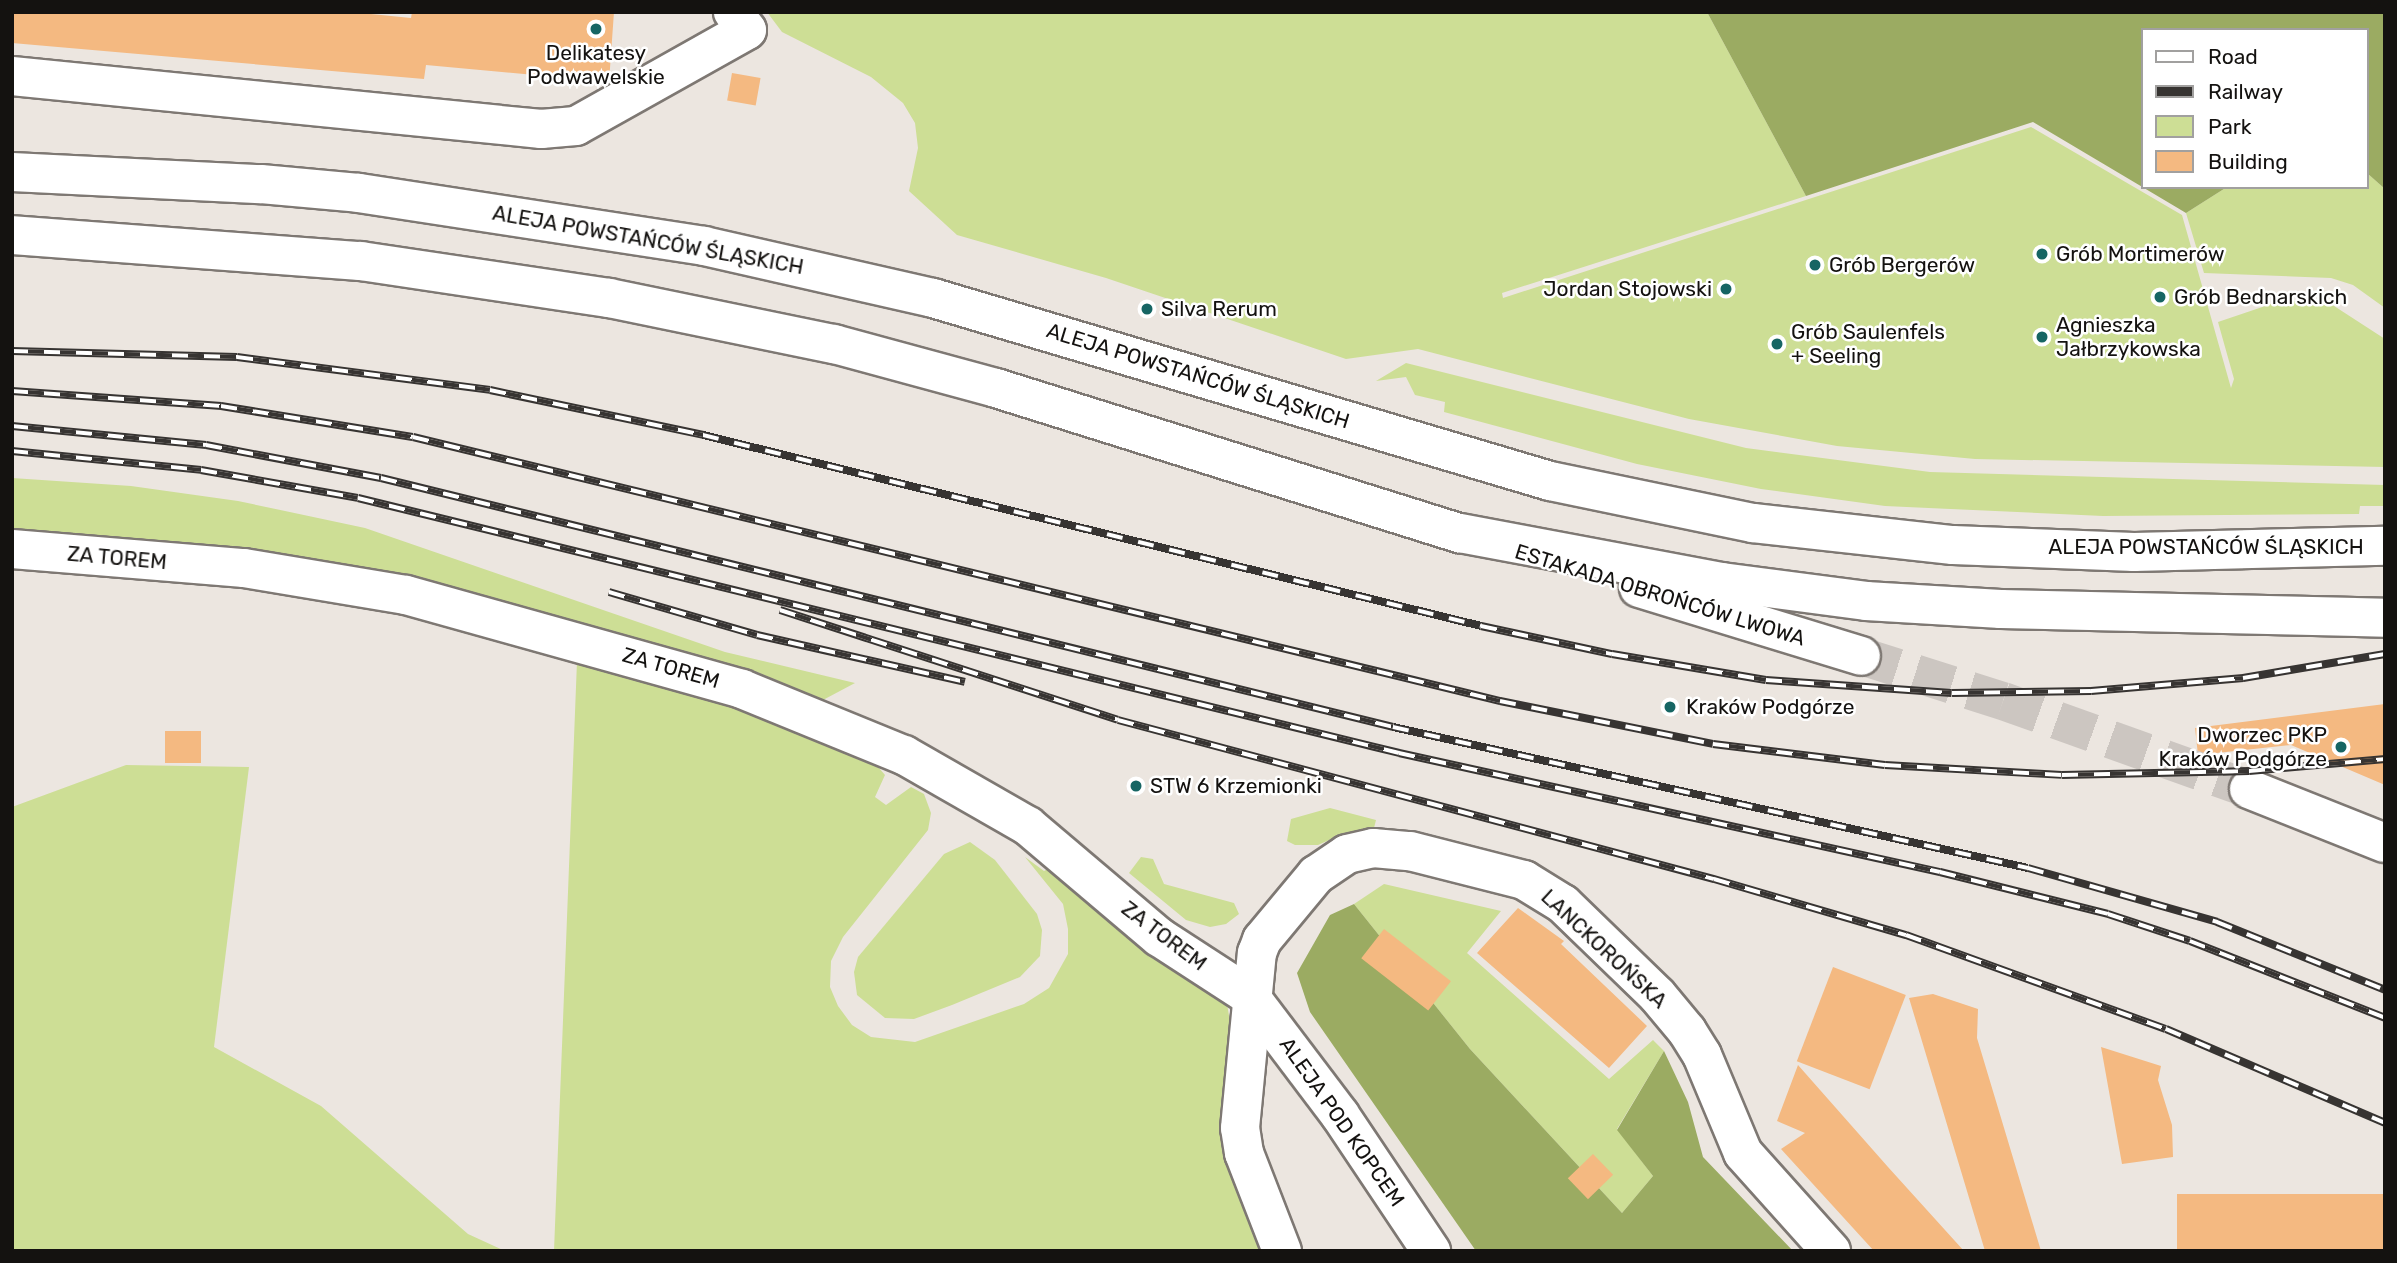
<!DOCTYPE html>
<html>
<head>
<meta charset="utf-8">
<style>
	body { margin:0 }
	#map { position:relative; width:2397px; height:1263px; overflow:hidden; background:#ece6e0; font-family:Rubik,sans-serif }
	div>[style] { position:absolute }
	.green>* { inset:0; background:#cdde95 }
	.forest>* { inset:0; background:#9bab62 }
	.building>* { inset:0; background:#f4b981; transform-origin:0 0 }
	.major-tunnel>* { height:38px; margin-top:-19px; transform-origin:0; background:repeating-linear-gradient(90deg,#ccc6c1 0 38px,transparent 0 57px) }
	.roads { filter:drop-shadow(2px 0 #7e7873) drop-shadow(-2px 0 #7e7873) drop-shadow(0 2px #7e7873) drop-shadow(0 -2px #7e7873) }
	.minor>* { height:38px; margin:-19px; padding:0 19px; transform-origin:19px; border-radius:19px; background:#fff }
	.major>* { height:38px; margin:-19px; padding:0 19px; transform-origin:19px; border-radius:19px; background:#fff }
	.rail>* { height:8px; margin-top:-4px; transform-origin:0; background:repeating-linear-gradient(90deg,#fff 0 16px,#373432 0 32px); box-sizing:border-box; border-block:2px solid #373432 }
	.dots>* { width:19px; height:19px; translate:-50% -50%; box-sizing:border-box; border:4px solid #fff; border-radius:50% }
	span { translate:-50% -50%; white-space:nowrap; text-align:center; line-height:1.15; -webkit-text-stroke:5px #fff; paint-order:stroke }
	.poi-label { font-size:21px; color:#141210 }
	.left { translate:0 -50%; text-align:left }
	.right { translate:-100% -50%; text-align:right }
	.street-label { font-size:21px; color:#141210 }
	.frame { position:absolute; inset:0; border:14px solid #141210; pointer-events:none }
	.legend { position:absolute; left:2141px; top:28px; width:228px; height:161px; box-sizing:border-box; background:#fff; border:2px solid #a1a09f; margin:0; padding:9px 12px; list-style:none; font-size:21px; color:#141210 }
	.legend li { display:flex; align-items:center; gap:14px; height:35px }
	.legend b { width:35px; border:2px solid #a1a09f }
</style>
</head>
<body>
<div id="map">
	<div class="green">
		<i style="clip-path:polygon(767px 12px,1707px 12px,1806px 196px,1502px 293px,1503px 298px,2031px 127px,2182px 215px,2231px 388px,2234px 379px,2218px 322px,2283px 300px,2331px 304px,2385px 339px,2385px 467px,1975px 459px,1837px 446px,1689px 419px,1418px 349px,1346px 359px,1106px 278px,957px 235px,909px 191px,918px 148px,915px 123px,903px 103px,871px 77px,782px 32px)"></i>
		<i style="clip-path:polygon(2367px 173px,2385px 189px,2385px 308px,2353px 285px,2331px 278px,2204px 273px,2186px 213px,2227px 187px,2367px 187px)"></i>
		<i style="clip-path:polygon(1406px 363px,1746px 448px,1930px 472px,2385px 485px,2385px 506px,2360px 506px,2359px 514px,2103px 516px,1885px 506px,1761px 489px,1637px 464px,1444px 412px,1445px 402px,1415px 395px,1406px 377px,1376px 381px)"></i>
		<i style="clip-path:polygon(12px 478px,131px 486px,238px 501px,365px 528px,725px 652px,855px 683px,823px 700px,781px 683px,501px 602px,12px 537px)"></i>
		<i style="clip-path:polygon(577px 661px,680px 687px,872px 760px,885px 775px,875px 797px,886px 805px,911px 787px,924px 794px,931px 813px,928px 830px,843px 937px,831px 961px,830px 987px,838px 1006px,852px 1025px,871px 1037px,915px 1042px,1024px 1004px,1049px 988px,1068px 954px,1068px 929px,1063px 904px,1025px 857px,1044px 871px,1054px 866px,1162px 961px,1227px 1004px,1270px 1251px,554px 1251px)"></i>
		<i style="clip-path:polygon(126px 765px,249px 767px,214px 1047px,321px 1106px,468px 1234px,505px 1251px,12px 1251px,12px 807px)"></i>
		<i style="clip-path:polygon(1330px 808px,1376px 820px,1374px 828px,1345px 833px,1318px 845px,1295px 845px,1287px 841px,1291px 819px)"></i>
		<i style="clip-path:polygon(970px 842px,995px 860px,1037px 914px,1042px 930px,1040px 956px,1020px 977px,952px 1005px,914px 1019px,885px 1018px,857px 995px,854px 972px,858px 957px,944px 854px)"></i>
		<i style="clip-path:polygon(1141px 857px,1153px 859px,1164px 884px,1234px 903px,1239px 914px,1226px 924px,1210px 927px,1186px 920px,1129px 873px)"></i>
		<i style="clip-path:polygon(1384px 884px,1501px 911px,1467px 953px,1609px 1079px,1653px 1040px,1664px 1051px,1617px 1129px,1653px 1176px,1622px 1213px,1470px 1049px,1354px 904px)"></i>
	</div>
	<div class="forest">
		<i style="clip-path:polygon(1707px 12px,2385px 12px,2385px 189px,2367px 173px,2367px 30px,2143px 30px,2143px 187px,2227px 187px,2186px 213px,2176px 207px,2033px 122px,1806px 196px)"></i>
		<i style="clip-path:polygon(1354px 904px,1470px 1049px,1622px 1213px,1653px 1176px,1617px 1130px,1664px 1051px,1688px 1102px,1703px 1157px,1793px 1251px,1476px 1251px,1310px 1012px,1297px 973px,1330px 915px)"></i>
	</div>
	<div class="building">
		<i style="clip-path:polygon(12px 12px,351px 12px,411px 18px,412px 12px,614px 12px,609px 82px,426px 65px,424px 79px,12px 43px)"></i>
		<i style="left:732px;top:73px;width:29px;height:28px;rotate:10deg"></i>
		<i style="clip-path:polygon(2385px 704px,2385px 785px,2291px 745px,2198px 755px,2195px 728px)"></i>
		<i style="left:165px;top:731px;width:36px;height:32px"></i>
		<i style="clip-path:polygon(1518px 908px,1564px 941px,1561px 944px,1647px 1026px,1609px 1068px,1477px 953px)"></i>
		<i style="left:1384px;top:929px;width:85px;height:37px;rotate:38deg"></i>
		<i style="left:1833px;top:967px;width:78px;height:101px;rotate:21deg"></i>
		<i style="clip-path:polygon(1933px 994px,1978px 1009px,1977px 1038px,2041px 1251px,1985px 1251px,1909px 998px)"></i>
		<i style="clip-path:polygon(2101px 1047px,2161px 1066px,2158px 1080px,2172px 1125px,2173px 1157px,2122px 1164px)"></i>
		<i style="clip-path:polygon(1798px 1065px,1888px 1167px,1964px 1251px,1874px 1251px,1781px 1149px,1805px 1133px,1777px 1121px)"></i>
		<i style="left:1593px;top:1154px;width:29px;height:35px;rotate:46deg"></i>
		<i style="left:2177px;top:1194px;width:208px;height:58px"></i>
	</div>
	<div class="major-tunnel">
		<i style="left:1861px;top:656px;width:149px;rotate:17.6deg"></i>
		<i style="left:2003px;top:701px;width:261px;rotate:19.7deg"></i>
	</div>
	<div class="roads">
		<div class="minor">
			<i style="left:12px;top:76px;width:532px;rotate:5.72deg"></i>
			<i style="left:541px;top:129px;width:35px;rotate:-5deg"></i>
			<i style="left:576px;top:126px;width:196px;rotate:-29.3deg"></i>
			<i style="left:747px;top:30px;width:23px;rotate:-128deg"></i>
			<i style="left:12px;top:549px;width:233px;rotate:4.7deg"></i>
			<i style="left:244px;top:568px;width:164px;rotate:9.5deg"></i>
			<i style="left:406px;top:595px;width:349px;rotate:15.6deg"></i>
			<i style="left:742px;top:689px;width:175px;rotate:22.2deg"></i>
			<i style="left:904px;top:755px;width:143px;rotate:29.8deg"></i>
			<i style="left:1028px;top:826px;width:172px;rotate:40.3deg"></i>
			<i style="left:1159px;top:937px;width:108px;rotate:33deg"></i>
			<i style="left:1250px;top:996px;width:149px;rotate:52.9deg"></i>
			<i style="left:1340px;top:1115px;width:164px;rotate:56.2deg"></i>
			<i style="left:1282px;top:1251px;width:105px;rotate:-111.2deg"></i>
			<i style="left:1244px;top:1153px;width:25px;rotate:-99deg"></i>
			<i style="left:1240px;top:1128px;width:176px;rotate:-84.5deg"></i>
			<i style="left:1257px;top:953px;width:14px;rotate:-69deg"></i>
			<i style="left:1262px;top:940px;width:85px;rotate:-50.3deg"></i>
			<i style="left:1316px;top:875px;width:37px;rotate:-34deg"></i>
			<i style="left:1347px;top:854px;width:27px;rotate:-13deg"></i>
			<i style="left:1373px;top:848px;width:37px;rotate:5deg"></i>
			<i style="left:1410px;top:851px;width:118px;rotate:14.3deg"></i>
			<i style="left:1524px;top:880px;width:46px;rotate:31.6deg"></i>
			<i style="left:1563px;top:904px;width:131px;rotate:44.1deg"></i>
			<i style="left:1657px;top:995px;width:47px;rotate:50.2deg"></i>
			<i style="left:1687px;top:1031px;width:28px;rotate:58deg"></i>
			<i style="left:1702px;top:1055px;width:106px;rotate:67.3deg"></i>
			<i style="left:1743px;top:1153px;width:132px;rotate:48.1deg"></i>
		</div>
		<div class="major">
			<i style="left:12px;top:172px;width:249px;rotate:2.8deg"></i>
			<i style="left:261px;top:184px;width:98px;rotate:5.2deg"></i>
			<i style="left:359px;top:193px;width:349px;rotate:8.7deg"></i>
			<i style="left:704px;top:246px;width:235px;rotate:12.8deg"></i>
			<i style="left:933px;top:298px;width:644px;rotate:16.52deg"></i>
			<i style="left:1550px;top:481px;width:207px;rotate:11.7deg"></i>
			<i style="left:1753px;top:523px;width:201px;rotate:6.3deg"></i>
			<i style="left:1953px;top:545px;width:181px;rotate:2.2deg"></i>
			<i style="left:2134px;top:552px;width:251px;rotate:-1.4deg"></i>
			<i style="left:12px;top:235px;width:350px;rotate:4.3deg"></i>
			<i style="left:361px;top:261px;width:251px;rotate:8.5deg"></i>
			<i style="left:609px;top:298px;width:230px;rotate:11.6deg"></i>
			<i style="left:834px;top:344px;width:168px;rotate:15.2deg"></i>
			<i style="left:996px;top:388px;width:486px;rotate:17.4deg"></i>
			<i style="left:1460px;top:533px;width:267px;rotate:10.6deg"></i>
			<i style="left:1722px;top:582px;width:145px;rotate:7.5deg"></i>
			<i style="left:1866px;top:601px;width:135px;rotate:3.4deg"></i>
			<i style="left:2001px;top:609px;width:384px;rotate:1.3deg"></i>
			<i style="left:1639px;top:588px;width:232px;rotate:17deg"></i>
			<i style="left:2249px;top:789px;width:146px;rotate:21.7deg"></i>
		</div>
	</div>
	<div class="rail">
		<i style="left:12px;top:351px;width:225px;rotate:1.5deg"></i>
		<i style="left:237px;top:357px;width:255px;rotate:7.4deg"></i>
		<i style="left:490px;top:390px;width:218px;rotate:11.9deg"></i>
		<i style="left:703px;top:435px;width:801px;rotate:13.79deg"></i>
		<i style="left:1481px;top:626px;width:134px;rotate:12.1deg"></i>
		<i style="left:1612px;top:654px;width:156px;rotate:9.6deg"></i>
		<i style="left:1766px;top:680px;width:186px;rotate:4deg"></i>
		<i style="left:1952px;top:693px;width:139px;rotate:-0.8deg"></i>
		<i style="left:2091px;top:691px;width:153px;rotate:-4.9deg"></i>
		<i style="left:2243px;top:678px;width:144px;rotate:-9.6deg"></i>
		<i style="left:12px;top:391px;width:210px;rotate:4.1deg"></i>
		<i style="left:221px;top:406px;width:194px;rotate:9.2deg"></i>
		<i style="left:413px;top:437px;width:1119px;rotate:13.65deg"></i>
		<i style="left:1500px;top:701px;width:217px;rotate:11.4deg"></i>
		<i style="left:1713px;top:744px;width:173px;rotate:7deg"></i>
		<i style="left:1885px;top:765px;width:177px;rotate:3.2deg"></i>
		<i style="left:2062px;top:775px;width:187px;rotate:-1.2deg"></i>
		<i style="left:2249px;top:771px;width:137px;rotate:-5deg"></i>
		<i style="left:12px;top:426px;width:195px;rotate:5.6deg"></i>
		<i style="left:206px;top:445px;width:178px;rotate:10.7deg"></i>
		<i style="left:381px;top:478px;width:1042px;rotate:13.82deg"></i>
		<i style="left:1393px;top:727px;width:650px;rotate:12.52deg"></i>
		<i style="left:2028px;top:868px;width:197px;rotate:15.9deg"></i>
		<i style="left:2217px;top:922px;width:181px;rotate:22deg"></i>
		<i style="left:12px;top:451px;width:190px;rotate:5.7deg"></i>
		<i style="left:201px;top:470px;width:159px;rotate:10.1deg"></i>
		<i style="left:358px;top:498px;width:1072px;rotate:13.76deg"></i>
		<i style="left:1399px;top:753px;width:554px;rotate:12.41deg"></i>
		<i style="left:1940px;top:872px;width:173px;rotate:14deg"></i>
		<i style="left:2108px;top:914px;width:86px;rotate:18.2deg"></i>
		<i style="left:2190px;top:941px;width:210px;rotate:21.5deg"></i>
		<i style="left:609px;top:592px;width:154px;rotate:16.2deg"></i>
		<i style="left:757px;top:635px;width:213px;rotate:12.7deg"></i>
		<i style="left:780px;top:610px;width:355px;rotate:18deg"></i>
		<i style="left:1118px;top:720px;width:617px;rotate:14.94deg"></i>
		<i style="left:1714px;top:879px;width:200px;rotate:16.3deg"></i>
		<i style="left:1906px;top:935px;width:276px;rotate:19.9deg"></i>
		<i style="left:2166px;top:1029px;width:238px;rotate:23.2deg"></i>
	</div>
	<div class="dots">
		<i style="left:596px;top:29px;background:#166563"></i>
		<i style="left:2042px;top:254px;background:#166563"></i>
		<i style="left:1815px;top:265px;background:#166563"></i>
		<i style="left:1726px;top:289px;background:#166563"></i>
		<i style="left:2160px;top:297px;background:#166563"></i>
		<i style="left:1147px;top:309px;background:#166563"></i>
		<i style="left:2042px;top:337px;background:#166563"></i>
		<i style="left:1777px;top:344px;background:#166563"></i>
		<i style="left:1670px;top:707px;background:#166563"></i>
		<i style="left:2341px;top:747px;background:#166563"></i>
		<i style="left:1136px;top:786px;background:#166563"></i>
	</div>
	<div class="poi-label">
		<span style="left:596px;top:65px">Delikatesy<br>Podwawelskie</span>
		<span class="left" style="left:2056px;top:254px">Grób Mortimerów</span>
		<span class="left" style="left:1829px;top:265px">Grób Bergerów</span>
		<span class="right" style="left:1712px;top:289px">Jordan Stojowski</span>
		<span class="left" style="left:2174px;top:297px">Grób Bednarskich</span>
		<span class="left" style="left:1161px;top:309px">Silva Rerum</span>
		<span class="left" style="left:2056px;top:337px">Agnieszka<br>Jałbrzykowska</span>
		<span class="left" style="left:1791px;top:344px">Grób Saulenfels<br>+ Seeling</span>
		<span class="left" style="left:1686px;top:707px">Kraków Podgórze</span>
		<span class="right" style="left:2327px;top:747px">Dworzec PKP<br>Kraków Podgórze</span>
		<span class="left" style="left:1150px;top:786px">STW 6 Krzemionki</span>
	</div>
	<div class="street-label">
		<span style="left:648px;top:240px;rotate:10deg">ALEJA POWSTAŃCÓW ŚLĄSKICH</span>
		<span style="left:1198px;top:376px;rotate:17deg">ALEJA POWSTAŃCÓW ŚLĄSKICH</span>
		<span style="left:2206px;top:547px">ALEJA POWSTAŃCÓW ŚLĄSKICH</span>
		<span style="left:117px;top:558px;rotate:5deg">ZA TOREM</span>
		<span style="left:1660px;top:595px;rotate:17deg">ESTAKADA OBROŃCÓW LWOWA</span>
		<span style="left:671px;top:668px;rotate:16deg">ZA TOREM</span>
		<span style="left:1164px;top:936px;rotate:37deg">ZA TOREM</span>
		<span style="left:1604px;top:949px;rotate:43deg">LANCKOROŃSKA</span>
		<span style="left:1342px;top:1122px;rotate:55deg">ALEJA POD KOPCEM</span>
	</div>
	<div class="frame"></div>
	<ul class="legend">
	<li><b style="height:9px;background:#fff"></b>Road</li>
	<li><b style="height:9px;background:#373432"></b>Railway</li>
	<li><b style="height:19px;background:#cdde95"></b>Park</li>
	<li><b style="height:19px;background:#f4b981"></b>Building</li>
	</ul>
</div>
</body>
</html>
